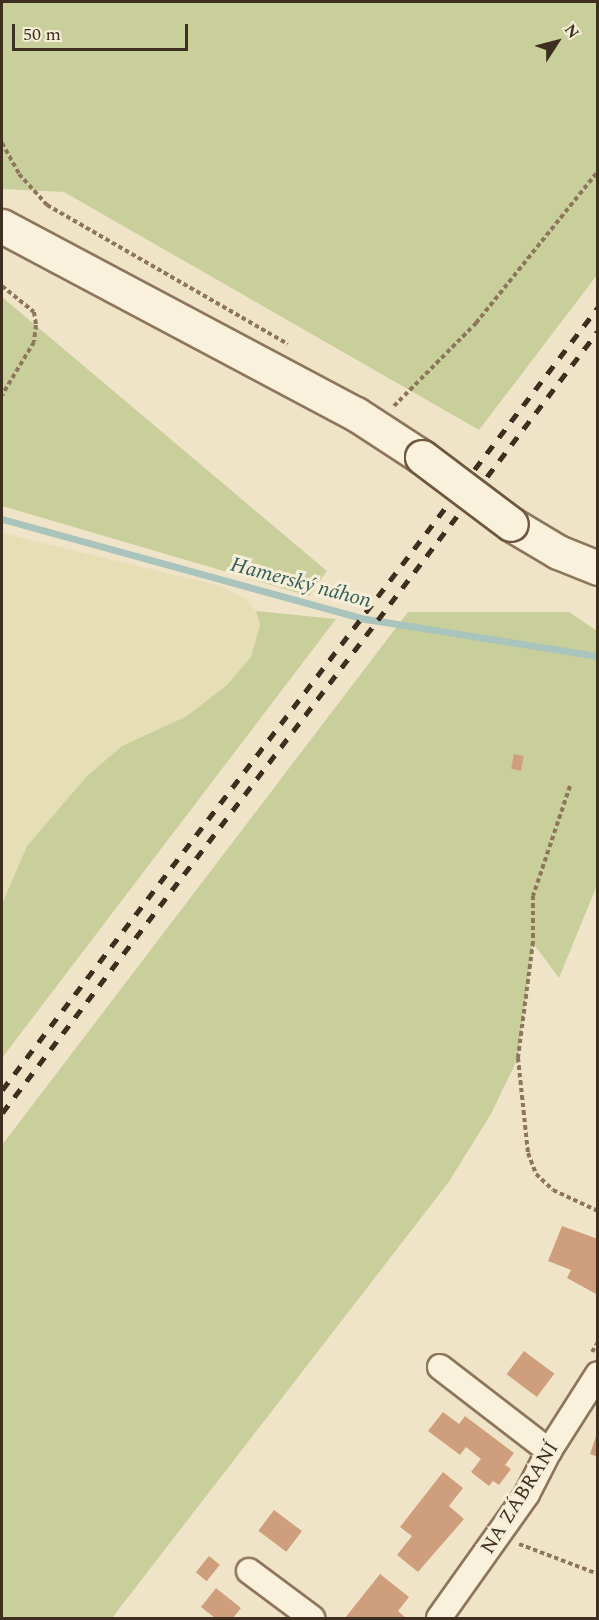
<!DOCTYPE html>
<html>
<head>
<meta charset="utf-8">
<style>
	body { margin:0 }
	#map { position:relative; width:599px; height:1620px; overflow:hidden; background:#f0e4c8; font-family:Spectral,serif }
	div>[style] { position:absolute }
	.farmland>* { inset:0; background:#e6deb5 }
	.green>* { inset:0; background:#c9cf9b }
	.stream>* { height:7px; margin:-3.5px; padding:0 3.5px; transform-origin:3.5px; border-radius:3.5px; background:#a9c4bc }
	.building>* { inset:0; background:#cf9f7d; transform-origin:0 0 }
	.path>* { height:4px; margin-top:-2px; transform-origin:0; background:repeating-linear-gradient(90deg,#8d765c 0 4.5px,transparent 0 7.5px) }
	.roads { filter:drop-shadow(2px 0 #8d765c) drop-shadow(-2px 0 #8d765c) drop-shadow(0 2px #8d765c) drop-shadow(0 -2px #8d765c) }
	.minor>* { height:24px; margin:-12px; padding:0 12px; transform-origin:12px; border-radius:12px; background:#faf1dc }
	.secondary>* { height:33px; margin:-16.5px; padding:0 16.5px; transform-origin:16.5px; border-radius:16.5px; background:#faf1dc }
	.rail>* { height:4.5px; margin-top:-2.25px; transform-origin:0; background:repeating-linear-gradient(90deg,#3d2e20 0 10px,transparent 0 20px) }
	.bridges { filter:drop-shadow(2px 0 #6f573f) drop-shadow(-2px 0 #6f573f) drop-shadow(0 2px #6f573f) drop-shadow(0 -2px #6f573f) }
	.secondary-bridge>* { height:33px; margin:-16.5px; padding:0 16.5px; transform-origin:16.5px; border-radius:16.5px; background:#faf1dc }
	span { translate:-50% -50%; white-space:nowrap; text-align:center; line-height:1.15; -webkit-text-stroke:6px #f7eed8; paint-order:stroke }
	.street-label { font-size:20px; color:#3d2e20 }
	.water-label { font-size:21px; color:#2f5d5a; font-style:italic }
	.frame { position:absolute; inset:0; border:3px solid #3d2e20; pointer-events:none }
	.north { position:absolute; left:527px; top:12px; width:60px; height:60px; -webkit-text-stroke:4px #f7eed8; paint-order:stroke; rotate:54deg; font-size:16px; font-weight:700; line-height:24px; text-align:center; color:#3d2e20 }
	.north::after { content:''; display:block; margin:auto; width:21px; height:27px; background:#3d2e20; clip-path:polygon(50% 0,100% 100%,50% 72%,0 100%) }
	.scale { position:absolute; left:12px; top:24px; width:176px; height:27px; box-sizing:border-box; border:3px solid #3d2e20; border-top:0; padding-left:8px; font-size:18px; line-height:21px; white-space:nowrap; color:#3d2e20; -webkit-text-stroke:4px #f7eed8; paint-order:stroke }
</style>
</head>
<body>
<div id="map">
	<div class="farmland">
		<i style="clip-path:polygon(2px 533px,220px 586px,244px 598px,256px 611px,260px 625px,251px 657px,227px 685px,187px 716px,122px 746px,87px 776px,27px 846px,2px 904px)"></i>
	</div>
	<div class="green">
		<i style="clip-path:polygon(2px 2px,597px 2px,597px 275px,479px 430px,64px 192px,2px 189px)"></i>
		<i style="clip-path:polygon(2px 297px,327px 571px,309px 596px,2px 506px)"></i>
		<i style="clip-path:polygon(256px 611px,336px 619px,2px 1058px,2px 904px,27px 846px,87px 776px,122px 746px,187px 716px,227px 685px,251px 657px,260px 625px)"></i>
		<i style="clip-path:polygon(408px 612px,569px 612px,597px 631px,597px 885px,559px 978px,533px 943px,518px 1058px,491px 1114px,448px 1183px,112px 1618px,2px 1618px,2px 1145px)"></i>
	</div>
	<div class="stream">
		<i style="left:2px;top:519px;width:377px;rotate:15.4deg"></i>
		<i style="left:366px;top:619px;width:235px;rotate:9.1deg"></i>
	</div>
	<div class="building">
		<i style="left:514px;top:754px;width:10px;height:15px;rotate:11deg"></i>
		<i style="clip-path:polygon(562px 1226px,598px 1239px,598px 1295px,567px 1278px,571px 1270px,548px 1261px)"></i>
		<i style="left:524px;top:1351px;width:38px;height:29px;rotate:37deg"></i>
		<i style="clip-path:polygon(443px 1412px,459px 1424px,465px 1416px,514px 1453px,505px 1465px,511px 1469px,499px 1485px,493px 1481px,489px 1486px,471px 1472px,481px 1459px,466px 1447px,460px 1455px,428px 1431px)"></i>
		<i style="clip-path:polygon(597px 1433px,598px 1433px,598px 1457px,590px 1454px)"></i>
		<i style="clip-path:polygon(443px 1472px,463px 1488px,449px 1506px,464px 1519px,418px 1572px,397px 1555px,412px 1536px,400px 1527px)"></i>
		<i style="left:274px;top:1510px;width:35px;height:26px;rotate:37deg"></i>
		<i style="left:209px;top:1556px;width:14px;height:21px;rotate:39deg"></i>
		<i style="clip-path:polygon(380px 1574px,409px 1597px,398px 1611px,406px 1618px,345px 1618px)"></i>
		<i style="clip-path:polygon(216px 1588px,241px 1608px,233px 1618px,215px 1618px,201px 1607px)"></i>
	</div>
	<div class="path">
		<i style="left:2px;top:143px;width:35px;rotate:61deg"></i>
		<i style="left:19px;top:174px;width:42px;rotate:47.9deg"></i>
		<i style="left:47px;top:205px;width:278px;rotate:30deg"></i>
		<i style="left:2px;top:286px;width:41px;rotate:39.1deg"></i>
		<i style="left:34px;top:312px;width:13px;rotate:81deg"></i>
		<i style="left:36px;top:325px;width:17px;rotate:97deg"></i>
		<i style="left:34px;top:342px;width:62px;rotate:121.1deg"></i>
		<i style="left:394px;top:406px;width:117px;rotate:-45.3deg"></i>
		<i style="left:476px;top:323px;width:195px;rotate:-51.2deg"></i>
		<i style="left:570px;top:786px;width:116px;rotate:108.6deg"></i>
		<i style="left:533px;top:896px;width:46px;rotate:90deg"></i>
		<i style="left:533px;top:942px;width:117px;rotate:97.4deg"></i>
		<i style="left:518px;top:1058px;width:96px;rotate:84deg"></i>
		<i style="left:528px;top:1153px;width:22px;rotate:69deg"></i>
		<i style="left:536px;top:1174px;width:23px;rotate:43deg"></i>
		<i style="left:553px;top:1190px;width:50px;rotate:25deg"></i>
		<i style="left:592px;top:1352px;width:12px;rotate:-59deg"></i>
		<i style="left:519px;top:1544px;width:85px;rotate:20.8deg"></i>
	</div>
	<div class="roads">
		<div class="minor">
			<i style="left:440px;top:1367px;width:138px;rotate:37.6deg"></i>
			<i style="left:249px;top:1571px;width:79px;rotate:36.7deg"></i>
			<i style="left:439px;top:1618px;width:152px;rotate:-54.6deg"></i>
			<i style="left:527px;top:1494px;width:48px;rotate:-62.9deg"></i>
			<i style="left:549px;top:1451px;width:91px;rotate:-57.5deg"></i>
		</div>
		<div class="secondary">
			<i style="left:2px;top:226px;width:401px;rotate:28deg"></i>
			<i style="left:356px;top:414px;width:79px;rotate:33.1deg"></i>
			<i style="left:511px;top:524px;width:55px;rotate:30.8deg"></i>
			<i style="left:558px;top:552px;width:43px;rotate:21.8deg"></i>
		</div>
	</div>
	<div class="rail">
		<i style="left:2px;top:1090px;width:984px;rotate:-52.72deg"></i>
		<i style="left:2px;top:1113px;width:983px;rotate:-52.69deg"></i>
	</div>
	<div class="bridges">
		<div class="secondary-bridge">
			<i style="left:422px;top:457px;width:111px;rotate:37deg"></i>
		</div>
	</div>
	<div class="street-label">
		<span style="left:520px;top:1498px;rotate:-58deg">NA ZÁBRANÍ</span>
	</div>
	<div class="water-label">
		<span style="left:301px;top:583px;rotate:15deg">Hamerský náhon</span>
	</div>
	<div class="frame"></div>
	<div class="north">N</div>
	<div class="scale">50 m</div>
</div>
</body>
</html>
